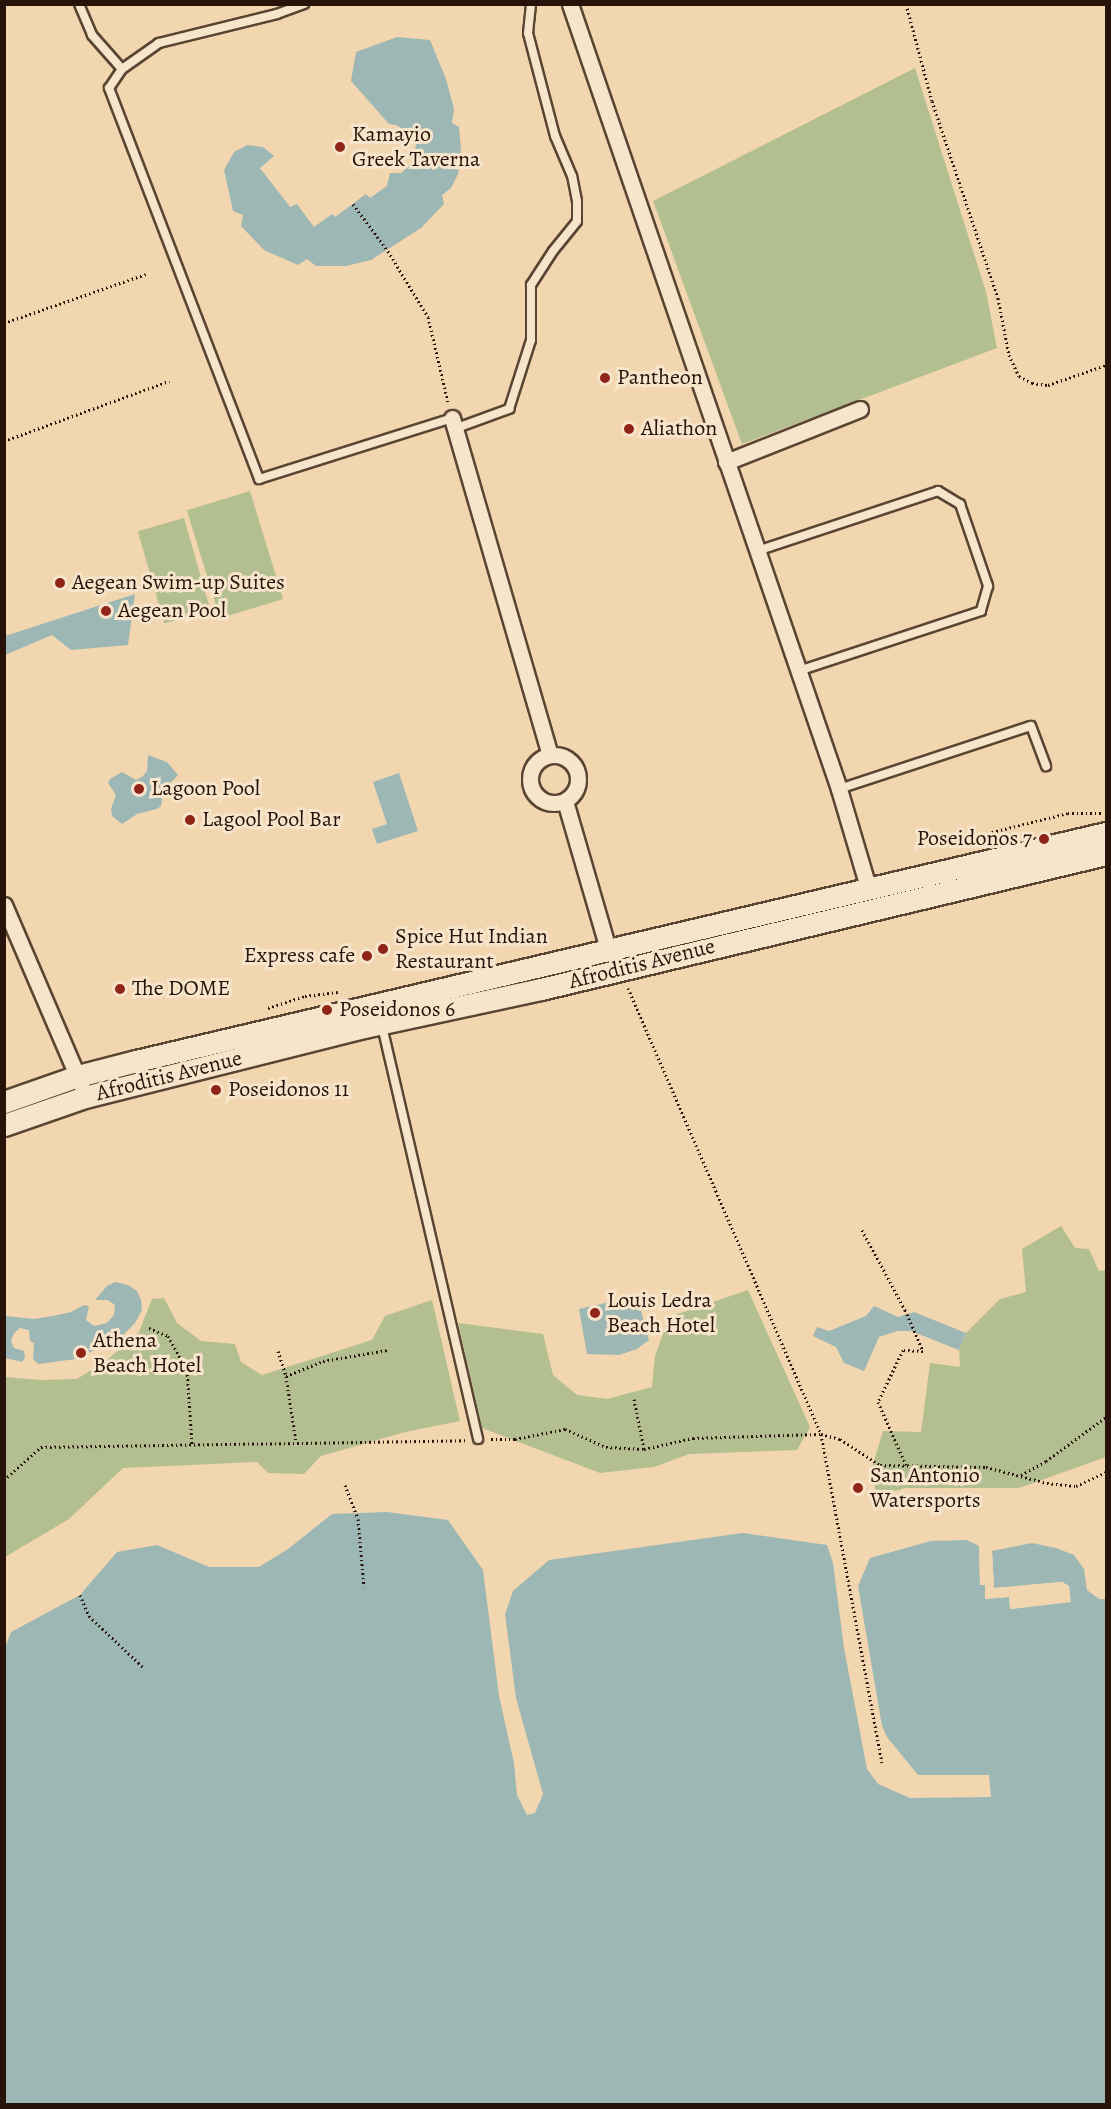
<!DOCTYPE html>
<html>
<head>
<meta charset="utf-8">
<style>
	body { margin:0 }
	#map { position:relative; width:1111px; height:2109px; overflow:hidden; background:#f1d6af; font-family:Alegreya,serif }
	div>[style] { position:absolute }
	.green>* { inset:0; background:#b3bf90; transform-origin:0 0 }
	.water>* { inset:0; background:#9db7b4 }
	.pier>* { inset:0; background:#f1d6af }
	.path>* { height:3px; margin-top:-1.5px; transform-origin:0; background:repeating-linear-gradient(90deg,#28130a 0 1.5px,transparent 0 4.5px) }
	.roads { filter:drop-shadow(2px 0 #5a4433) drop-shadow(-2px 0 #5a4433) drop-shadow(0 2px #5a4433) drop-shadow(0 -2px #5a4433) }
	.lane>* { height:8px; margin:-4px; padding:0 4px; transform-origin:4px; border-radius:4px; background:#f6e4cb }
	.street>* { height:15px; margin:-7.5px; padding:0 7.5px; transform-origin:7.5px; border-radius:7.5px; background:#f6e4cb }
	.street>.ring { margin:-7.5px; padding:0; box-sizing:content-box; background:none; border:15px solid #f6e4cb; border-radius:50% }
	.secondary>* { height:21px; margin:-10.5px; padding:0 10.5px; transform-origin:10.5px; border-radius:10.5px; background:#f6e4cb }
	.dots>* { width:16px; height:16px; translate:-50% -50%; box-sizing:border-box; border:3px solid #f6e4cb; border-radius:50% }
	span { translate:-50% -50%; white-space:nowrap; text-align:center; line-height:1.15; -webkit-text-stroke:6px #f6e4cb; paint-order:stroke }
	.poi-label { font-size:22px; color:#28130a }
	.left { translate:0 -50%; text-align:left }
	.right { translate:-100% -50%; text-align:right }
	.street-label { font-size:22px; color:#28130a }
	.frame { position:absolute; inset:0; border:6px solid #28130a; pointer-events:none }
</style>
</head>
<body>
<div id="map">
	<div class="green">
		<i style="clip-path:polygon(915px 68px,986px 292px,997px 348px,742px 444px,653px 201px)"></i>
		<i style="left:250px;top:491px;width:113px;height:66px;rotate:73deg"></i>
		<i style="left:184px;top:518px;width:96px;height:48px;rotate:74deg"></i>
		<i style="clip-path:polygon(1061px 1226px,1075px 1248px,1089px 1249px,1099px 1271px,1106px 1270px,1106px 1457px,1019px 1488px,905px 1488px,877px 1496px,871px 1471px,883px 1431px,921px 1432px,930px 1363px,960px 1367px,959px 1350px,966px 1333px,1000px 1299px,1026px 1292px,1022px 1249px)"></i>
		<i style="clip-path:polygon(748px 1290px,810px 1427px,797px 1450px,689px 1454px,654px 1467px,600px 1473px,482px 1428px,458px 1323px,543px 1334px,553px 1375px,577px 1395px,607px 1399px,652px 1387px,655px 1356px,669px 1317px)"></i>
		<i style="clip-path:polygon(164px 1298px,177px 1323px,201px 1341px,235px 1344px,241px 1362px,262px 1375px,372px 1340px,385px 1316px,432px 1300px,460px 1421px,405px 1432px,321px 1456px,304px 1474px,268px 1473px,257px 1462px,123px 1468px,69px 1519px,5px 1557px,5px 1377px,41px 1380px,77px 1379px,107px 1360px,139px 1332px,152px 1299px)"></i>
	</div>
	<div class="water">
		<i style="clip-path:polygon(397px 37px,430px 40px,446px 79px,454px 109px,452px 123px,459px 127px,461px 150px,458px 174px,451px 188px,442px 195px,444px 204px,421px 228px,371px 260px,346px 266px,316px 266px,307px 259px,298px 265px,264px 250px,241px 226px,243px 215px,233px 211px,224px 170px,234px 152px,247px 145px,263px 147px,274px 156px,260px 168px,290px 207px,297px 204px,314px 227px,332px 214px,335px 217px,366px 194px,370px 198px,387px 186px,390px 173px,401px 173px,409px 166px,415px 155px,416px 142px,409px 132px,396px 125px,389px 124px,351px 81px,356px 52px)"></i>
		<i style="clip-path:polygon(135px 594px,128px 645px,71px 650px,52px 635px,5px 655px,5px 636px)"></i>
		<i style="clip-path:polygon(148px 755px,167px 762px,178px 775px,163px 791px,161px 806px,157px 809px,137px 814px,122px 824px,112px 816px,111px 809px,116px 795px,108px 783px,110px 779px,122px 772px,136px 780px,142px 777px,147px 771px)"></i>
		<i style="clip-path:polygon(399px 773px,418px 831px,377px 844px,372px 829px,387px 824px,373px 782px)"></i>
		<i style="clip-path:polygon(115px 1282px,128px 1285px,137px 1291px,141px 1300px,142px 1310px,135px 1323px,121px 1337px,76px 1359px,38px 1364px,33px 1359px,34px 1343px,30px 1341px,29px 1330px,20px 1328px,14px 1333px,11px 1341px,14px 1348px,24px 1351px,25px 1357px,22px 1362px,5px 1358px,6px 1316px,34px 1319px,53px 1316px,71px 1312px,84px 1305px,89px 1306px,86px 1320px,94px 1326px,107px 1323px,114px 1315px,115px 1305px,108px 1300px,95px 1300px,107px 1286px)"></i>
		<i style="clip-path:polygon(637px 1296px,649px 1340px,637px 1349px,619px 1355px,587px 1354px,579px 1309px)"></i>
		<i style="clip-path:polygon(874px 1306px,898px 1317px,914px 1312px,966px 1333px,959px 1350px,911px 1331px,897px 1331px,879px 1337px,864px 1371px,844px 1363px,836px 1347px,813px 1336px,817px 1327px,829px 1331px,866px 1316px)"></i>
		<i style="clip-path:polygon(387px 1512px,448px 1520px,483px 1570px,499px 1696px,514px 1763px,517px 1795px,527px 1815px,535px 1813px,543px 1794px,516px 1698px,505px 1614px,513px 1591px,549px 1560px,743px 1533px,827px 1545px,833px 1563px,844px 1648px,867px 1769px,878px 1784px,910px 1798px,991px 1797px,989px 1775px,918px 1775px,887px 1737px,882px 1726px,858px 1586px,870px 1558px,931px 1541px,967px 1540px,979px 1546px,980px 1584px,985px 1585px,985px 1599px,1009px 1597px,1011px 1609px,1070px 1602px,1069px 1586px,1062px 1582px,994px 1588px,992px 1551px,1032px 1543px,1056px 1548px,1074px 1555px,1084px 1569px,1087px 1590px,1099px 1599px,1106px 1599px,1106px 2104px,5px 2104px,4px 1651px,11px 1632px,80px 1595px,117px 1552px,157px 1545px,209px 1567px,259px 1567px,288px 1549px,332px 1514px)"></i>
	</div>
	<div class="pier">
		<i style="clip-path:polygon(979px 1546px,982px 1547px,983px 1582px,987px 1584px,988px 1596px,1010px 1595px,1013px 1606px,1067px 1599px,1066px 1588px,1062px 1585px,992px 1591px,989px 1550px,992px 1551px,994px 1588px,1062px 1582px,1069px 1586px,1071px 1602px,1010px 1609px,1009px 1597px,985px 1599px,985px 1585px,980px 1585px)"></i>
	</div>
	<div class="path">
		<i style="left:906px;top:4px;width:100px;rotate:75deg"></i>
		<i style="left:932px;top:101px;width:208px;rotate:71.5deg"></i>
		<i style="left:998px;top:298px;width:58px;rotate:79.1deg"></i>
		<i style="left:1009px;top:355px;width:23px;rotate:65deg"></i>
		<i style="left:1019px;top:376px;width:15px;rotate:28deg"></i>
		<i style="left:1032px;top:383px;width:16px;rotate:7deg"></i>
		<i style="left:1048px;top:385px;width:61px;rotate:-19deg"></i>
		<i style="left:353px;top:204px;width:59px;rotate:53.3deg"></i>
		<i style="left:388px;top:251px;width:77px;rotate:58.8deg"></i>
		<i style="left:428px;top:317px;width:87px;rotate:76.8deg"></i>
		<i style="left:4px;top:323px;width:150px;rotate:-19deg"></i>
		<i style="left:4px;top:441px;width:176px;rotate:-20deg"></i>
		<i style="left:972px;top:843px;width:23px;rotate:-29deg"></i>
		<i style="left:992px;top:832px;width:78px;rotate:-14deg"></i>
		<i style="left:1068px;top:813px;width:36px"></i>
		<i style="left:628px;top:988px;width:486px;rotate:66.6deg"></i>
		<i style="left:821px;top:1434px;width:334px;rotate:79.5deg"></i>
		<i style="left:268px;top:1008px;width:39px;rotate:-18deg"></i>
		<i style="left:305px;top:996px;width:33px;rotate:-7deg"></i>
		<i style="left:862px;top:1230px;width:91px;rotate:61.7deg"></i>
		<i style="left:905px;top:1310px;width:45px;rotate:66.3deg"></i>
		<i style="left:923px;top:1351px;width:20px;rotate:-177deg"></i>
		<i style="left:903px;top:1350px;width:58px;rotate:115.7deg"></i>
		<i style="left:878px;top:1402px;width:69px;rotate:66deg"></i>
		<i style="left:149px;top:1328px;width:21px;rotate:23deg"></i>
		<i style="left:168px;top:1336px;width:39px;rotate:61deg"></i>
		<i style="left:187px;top:1370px;width:74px;rotate:86.1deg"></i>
		<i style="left:278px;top:1351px;width:26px;rotate:72deg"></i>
		<i style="left:286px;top:1376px;width:67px;rotate:81.4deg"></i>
		<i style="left:286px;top:1376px;width:40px;rotate:-22deg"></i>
		<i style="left:323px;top:1361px;width:65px;rotate:-9.8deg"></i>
		<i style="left:634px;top:1399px;width:51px;rotate:78.7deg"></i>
		<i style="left:491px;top:1439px;width:24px"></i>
		<i style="left:515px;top:1439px;width:51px;rotate:-11.3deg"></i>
		<i style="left:565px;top:1429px;width:45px;rotate:23.7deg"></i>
		<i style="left:606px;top:1447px;width:38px;rotate:3deg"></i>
		<i style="left:644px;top:1449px;width:50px;rotate:-12.7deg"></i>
		<i style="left:693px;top:1438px;width:128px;rotate:-1.8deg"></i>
		<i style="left:821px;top:1434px;width:20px;rotate:15deg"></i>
		<i style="left:840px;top:1439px;width:48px;rotate:33deg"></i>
		<i style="left:880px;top:1465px;width:106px;rotate:1.1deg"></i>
		<i style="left:986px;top:1467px;width:63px;rotate:14.7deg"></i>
		<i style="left:1047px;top:1483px;width:29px;rotate:6deg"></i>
		<i style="left:1076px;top:1486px;width:33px;rotate:-25deg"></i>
		<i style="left:1021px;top:1475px;width:29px;rotate:-29deg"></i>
		<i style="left:1046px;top:1461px;width:74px;rotate:-36.3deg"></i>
		<i style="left:4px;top:1480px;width:50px;rotate:-41.7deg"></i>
		<i style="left:41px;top:1447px;width:426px;rotate:-0.9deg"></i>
		<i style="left:345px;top:1485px;width:36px;rotate:69deg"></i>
		<i style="left:358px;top:1519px;width:68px;rotate:85deg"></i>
		<i style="left:80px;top:1595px;width:23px;rotate:67deg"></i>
		<i style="left:89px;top:1616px;width:74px;rotate:43.4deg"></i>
	</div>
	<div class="roads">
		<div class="lane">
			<i style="left:79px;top:4px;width:34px;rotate:67deg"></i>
			<i style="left:92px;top:35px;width:45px;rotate:48.6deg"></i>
			<i style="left:304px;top:4px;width:29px;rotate:160deg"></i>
			<i style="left:277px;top:14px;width:122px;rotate:166.2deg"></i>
			<i style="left:159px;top:43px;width:45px;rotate:144.9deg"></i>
			<i style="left:122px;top:69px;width:23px;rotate:124deg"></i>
			<i style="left:109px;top:88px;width:419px;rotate:69deg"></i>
			<i style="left:259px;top:479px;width:202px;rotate:-17.5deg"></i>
			<i style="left:454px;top:429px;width:59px;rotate:-20deg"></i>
			<i style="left:509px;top:409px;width:72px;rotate:-72.3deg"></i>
			<i style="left:531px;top:340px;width:55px;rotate:-90deg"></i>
			<i style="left:531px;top:285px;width:40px;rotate:-57.1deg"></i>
			<i style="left:553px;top:251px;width:38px;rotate:-51deg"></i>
			<i style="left:577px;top:221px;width:20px;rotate:-90deg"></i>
			<i style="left:577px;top:201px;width:25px;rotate:-101deg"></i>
			<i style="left:572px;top:176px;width:43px;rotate:-113deg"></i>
			<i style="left:555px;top:136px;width:106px;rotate:-104.7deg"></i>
			<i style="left:528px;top:33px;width:29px;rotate:-84deg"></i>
			<i style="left:757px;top:551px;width:191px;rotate:-18.3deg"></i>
			<i style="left:938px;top:491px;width:26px;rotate:31deg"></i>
			<i style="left:960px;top:504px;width:87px;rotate:71.1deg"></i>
			<i style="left:988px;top:586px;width:26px;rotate:106deg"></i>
			<i style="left:981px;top:611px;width:193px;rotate:161.8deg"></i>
			<i style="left:839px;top:789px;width:202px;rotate:-18.2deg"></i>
			<i style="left:1031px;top:726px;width:43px;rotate:69.4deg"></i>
			<i style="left:382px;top:1026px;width:424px;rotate:76.9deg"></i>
		</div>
		<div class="street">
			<i style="left:570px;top:4px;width:830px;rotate:71.08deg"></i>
			<i style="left:839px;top:789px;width:105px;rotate:73.5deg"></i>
			<i style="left:452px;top:418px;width:351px;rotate:73.8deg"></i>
			<i style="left:726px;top:462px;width:144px;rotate:-21.6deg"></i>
			<i class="ring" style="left:530px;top:755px;width:33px;height:33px"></i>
			<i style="left:565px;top:801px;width:154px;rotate:73.8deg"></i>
			<i style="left:4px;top:905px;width:196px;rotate:66.8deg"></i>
		</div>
		<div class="secondary">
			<i style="left:4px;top:1102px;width:78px;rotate:-19.4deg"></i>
			<i style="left:78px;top:1076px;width:60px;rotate:-14.5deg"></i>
			<i style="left:136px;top:1061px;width:996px;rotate:-13.23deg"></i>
			<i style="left:4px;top:1125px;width:86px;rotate:-19.1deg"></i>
			<i style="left:85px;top:1097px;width:288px;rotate:-14.1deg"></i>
			<i style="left:364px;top:1027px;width:181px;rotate:-12.1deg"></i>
			<i style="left:541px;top:989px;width:581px;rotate:-13.44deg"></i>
		</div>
	</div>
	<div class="dots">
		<i style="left:340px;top:147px;background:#8f2418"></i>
		<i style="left:605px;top:378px;background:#8f2418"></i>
		<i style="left:629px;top:429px;background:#8f2418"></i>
		<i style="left:60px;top:583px;background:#8f2418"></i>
		<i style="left:106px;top:611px;background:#8f2418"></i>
		<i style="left:139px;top:789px;background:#8f2418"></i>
		<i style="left:190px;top:820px;background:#8f2418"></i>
		<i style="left:1044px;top:839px;background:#8f2418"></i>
		<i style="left:383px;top:949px;background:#8f2418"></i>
		<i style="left:367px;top:956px;background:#8f2418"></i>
		<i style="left:120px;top:989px;background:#8f2418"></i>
		<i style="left:327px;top:1010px;background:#8f2418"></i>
		<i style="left:216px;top:1090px;background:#8f2418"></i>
		<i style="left:595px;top:1313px;background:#8f2418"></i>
		<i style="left:81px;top:1353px;background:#8f2418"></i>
		<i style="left:858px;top:1488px;background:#8f2418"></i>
	</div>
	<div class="poi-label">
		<span class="left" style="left:352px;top:147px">Kamayio<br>Greek Taverna</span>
		<span class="left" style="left:617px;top:378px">Pantheon</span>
		<span class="left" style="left:641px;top:429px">Aliathon</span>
		<span class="left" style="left:72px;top:583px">Aegean Swim-up Suites</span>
		<span class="left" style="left:118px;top:611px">Aegean Pool</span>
		<span class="left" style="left:151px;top:789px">Lagoon Pool</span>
		<span class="left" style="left:202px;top:820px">Lagool Pool Bar</span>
		<span class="right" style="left:1032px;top:839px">Poseidonos 7</span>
		<span class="left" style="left:395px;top:949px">Spice Hut Indian<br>Restaurant</span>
		<span class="right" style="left:355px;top:956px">Express cafe</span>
		<span class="left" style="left:132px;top:989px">The DOME</span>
		<span class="left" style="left:339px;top:1010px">Poseidonos 6</span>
		<span class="left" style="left:228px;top:1090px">Poseidonos 11</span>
		<span class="left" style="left:607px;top:1313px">Louis Ledra<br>Beach Hotel</span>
		<span class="left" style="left:93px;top:1353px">Athena<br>Beach Hotel</span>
		<span class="left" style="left:870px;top:1488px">San Antonio<br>Watersports</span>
	</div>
	<div class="street-label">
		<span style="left:642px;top:964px;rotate:-14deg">Afroditis Avenue</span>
		<span style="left:169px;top:1076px;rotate:-14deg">Afroditis Avenue</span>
	</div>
	<div class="frame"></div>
</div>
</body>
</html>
